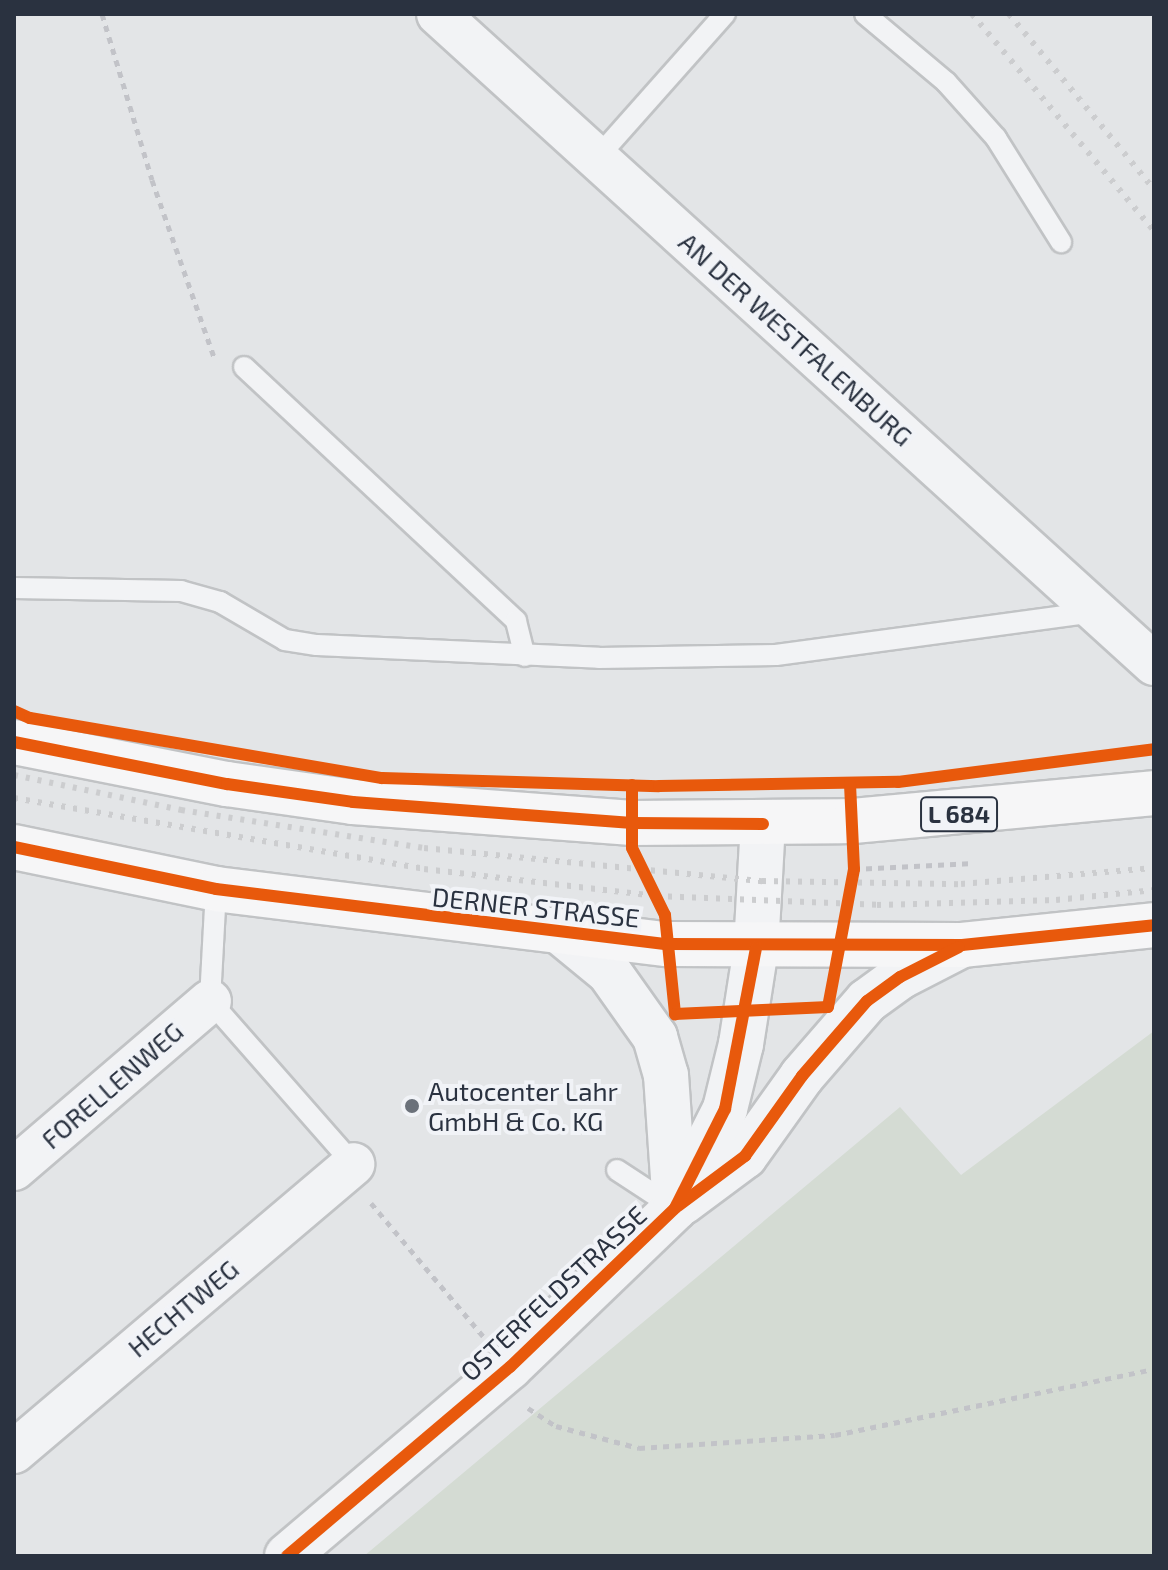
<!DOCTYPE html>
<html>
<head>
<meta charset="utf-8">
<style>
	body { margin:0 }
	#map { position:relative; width:1168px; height:1570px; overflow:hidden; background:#e3e5e7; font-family:"Exo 2",sans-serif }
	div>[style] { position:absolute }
	.green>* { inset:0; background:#d4dbd3 }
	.path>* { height:5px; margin-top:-2.5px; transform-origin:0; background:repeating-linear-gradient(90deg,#c2c3c8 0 6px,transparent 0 12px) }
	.roads { filter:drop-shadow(2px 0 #c1c3c5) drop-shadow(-2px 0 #c1c3c5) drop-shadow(0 2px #c1c3c5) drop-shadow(0 -2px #c1c3c5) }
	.service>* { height:20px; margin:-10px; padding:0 10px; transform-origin:10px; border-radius:10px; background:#f2f3f5 }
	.minor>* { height:42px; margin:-21px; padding:0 21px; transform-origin:21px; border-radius:21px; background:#f2f3f5 }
	.tertiary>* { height:44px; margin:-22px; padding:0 22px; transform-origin:22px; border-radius:22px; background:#f2f3f5 }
	.primary>* { height:44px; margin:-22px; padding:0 22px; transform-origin:22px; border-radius:22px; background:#f6f6f7 }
	.rail>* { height:6px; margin-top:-3px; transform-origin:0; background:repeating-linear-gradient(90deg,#cccdcf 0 4px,transparent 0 12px) }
	.cycleway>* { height:12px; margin:-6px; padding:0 6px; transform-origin:6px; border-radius:6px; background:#e8590c }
	.dots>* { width:22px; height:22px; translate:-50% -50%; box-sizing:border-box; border:4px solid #f1f3f7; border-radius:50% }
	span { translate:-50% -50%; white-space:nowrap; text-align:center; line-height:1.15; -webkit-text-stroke:8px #f1f3f7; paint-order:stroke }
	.shield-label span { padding:2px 6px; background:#f1f3f7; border:2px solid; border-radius:6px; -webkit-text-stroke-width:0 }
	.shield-label { font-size:24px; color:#2a3240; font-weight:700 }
	.street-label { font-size:26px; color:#2a3240 }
	.poi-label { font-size:26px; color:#2a3240 }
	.left { translate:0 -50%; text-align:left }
	.frame { position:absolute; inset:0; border:16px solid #2a3240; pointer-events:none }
</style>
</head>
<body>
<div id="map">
	<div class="green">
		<i style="clip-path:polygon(1154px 1031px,1154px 1556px,364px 1556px,900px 1107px,961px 1175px)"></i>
	</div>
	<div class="path">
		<i style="left:102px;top:14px;width:173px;rotate:73.2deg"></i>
		<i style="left:152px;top:180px;width:188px;rotate:70.7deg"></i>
		<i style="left:641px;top:865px;width:38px;rotate:65deg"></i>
		<i style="left:854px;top:869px;width:120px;rotate:-2.9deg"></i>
		<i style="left:848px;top:904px;width:42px;rotate:-81.9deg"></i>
		<i style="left:371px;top:1203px;width:174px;rotate:49.9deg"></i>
		<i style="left:528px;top:1408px;width:33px;rotate:33deg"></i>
		<i style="left:556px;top:1426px;width:86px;rotate:14.8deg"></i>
		<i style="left:639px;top:1448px;width:196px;rotate:-3.8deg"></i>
		<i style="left:835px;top:1435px;width:326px;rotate:-11.7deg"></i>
	</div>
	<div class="roads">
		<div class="service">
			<i style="left:865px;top:14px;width:106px;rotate:40deg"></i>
			<i style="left:946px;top:82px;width:75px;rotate:48.2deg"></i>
			<i style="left:996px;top:138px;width:123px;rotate:58deg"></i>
			<i style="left:597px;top:158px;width:193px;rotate:-48.4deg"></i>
			<i style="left:244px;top:367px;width:372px;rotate:43deg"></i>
			<i style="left:516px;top:621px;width:36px;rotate:76deg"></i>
			<i style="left:14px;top:588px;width:167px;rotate:1deg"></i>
			<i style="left:181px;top:591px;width:41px;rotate:15.8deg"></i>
			<i style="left:220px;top:602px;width:75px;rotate:30.3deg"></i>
			<i style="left:285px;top:640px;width:32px;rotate:9deg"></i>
			<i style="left:317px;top:645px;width:282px;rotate:2.6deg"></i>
			<i style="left:599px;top:658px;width:177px;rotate:-1deg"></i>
			<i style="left:776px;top:655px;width:321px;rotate:-7.7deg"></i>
			<i style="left:216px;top:889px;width:112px;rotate:93.1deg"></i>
			<i style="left:210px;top:1001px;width:217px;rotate:48.7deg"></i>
			<i style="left:617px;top:1170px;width:69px;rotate:33.2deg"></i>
		</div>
		<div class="minor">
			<i style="left:438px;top:14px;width:967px;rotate:42.23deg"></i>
			<i style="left:14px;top:1169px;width:258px;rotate:-40.6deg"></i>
			<i style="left:14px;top:1452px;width:445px;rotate:-40.3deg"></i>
		</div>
		<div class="tertiary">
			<i style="left:559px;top:931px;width:65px;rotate:39.4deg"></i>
			<i style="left:609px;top:972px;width:80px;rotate:54.7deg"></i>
			<i style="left:655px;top:1037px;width:40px;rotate:74deg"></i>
			<i style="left:666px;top:1075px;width:131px;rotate:86.1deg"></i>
			<i style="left:683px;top:1202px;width:77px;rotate:-36.6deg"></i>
			<i style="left:745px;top:1156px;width:98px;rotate:-54.5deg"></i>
			<i style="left:802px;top:1076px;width:99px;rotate:-49.1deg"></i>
			<i style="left:867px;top:1001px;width:41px;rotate:-36deg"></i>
			<i style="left:900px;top:977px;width:70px;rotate:-27.3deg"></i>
			<i style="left:287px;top:1556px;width:292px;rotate:-40.3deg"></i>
			<i style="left:510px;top:1367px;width:229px;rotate:-43.9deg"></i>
			<i style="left:675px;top:1208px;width:111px;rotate:-63.2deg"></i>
			<i style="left:725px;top:1109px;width:67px;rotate:-76.2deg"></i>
			<i style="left:741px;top:1044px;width:97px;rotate:-81.1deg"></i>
			<i style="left:756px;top:948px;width:124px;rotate:-86.8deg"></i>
		</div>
		<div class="primary">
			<i style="left:14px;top:742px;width:217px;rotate:11.2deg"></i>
			<i style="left:227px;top:784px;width:127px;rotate:8.1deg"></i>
			<i style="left:353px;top:802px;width:280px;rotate:4.3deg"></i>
			<i style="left:632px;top:823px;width:221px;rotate:-0.5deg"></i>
			<i style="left:853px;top:821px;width:302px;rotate:-5.3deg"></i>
			<i style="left:14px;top:847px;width:206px;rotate:11.7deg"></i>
			<i style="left:216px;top:889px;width:454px;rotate:7deg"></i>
			<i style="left:667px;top:944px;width:295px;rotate:0.2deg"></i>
			<i style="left:962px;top:945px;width:193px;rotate:-5.9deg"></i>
		</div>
	</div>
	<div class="rail">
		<i style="left:972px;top:14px;width:283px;rotate:50deg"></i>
		<i style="left:1009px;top:14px;width:227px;rotate:50.4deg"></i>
		<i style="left:14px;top:775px;width:171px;rotate:11.8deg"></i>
		<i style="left:181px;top:810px;width:246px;rotate:8.9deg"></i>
		<i style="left:424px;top:848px;width:340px;rotate:5.6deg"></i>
		<i style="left:762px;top:881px;width:199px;rotate:0.9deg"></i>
		<i style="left:961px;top:884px;width:194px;rotate:-4.7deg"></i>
		<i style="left:14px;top:798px;width:416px;rotate:9.8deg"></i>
		<i style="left:424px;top:869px;width:234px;rotate:6.6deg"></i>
		<i style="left:656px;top:896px;width:221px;rotate:2.3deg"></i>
		<i style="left:877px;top:905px;width:179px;rotate:-1.6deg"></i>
		<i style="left:1056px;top:900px;width:99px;rotate:-5.8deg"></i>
	</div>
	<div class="cycleway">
		<i style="left:14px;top:711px;width:17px;rotate:24deg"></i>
		<i style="left:30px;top:718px;width:357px;rotate:9.7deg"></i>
		<i style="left:382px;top:778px;width:277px;rotate:1.7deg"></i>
		<i style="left:659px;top:786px;width:239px;rotate:-1deg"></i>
		<i style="left:898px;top:782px;width:258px;rotate:-7.3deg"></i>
		<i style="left:14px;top:742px;width:217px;rotate:11.2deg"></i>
		<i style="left:227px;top:784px;width:127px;rotate:8.1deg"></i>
		<i style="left:353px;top:802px;width:280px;rotate:4.3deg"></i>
		<i style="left:632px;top:823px;width:131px;rotate:0.4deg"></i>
		<i style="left:632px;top:785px;width:63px;rotate:90deg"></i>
		<i style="left:632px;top:848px;width:75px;rotate:63.8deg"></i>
		<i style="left:665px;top:915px;width:100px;rotate:84.2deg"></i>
		<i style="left:675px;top:1014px;width:153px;rotate:-2.6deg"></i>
		<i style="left:828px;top:1007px;width:140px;rotate:-79.3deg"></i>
		<i style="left:854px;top:869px;width:86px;rotate:-92.7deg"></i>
		<i style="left:14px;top:847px;width:206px;rotate:11.7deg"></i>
		<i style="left:216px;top:889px;width:454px;rotate:7deg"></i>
		<i style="left:667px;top:944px;width:295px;rotate:0.2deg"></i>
		<i style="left:962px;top:945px;width:193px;rotate:-5.9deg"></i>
		<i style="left:678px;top:1206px;width:84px;rotate:-36.7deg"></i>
		<i style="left:745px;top:1156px;width:98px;rotate:-54.5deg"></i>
		<i style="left:802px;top:1076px;width:99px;rotate:-49.1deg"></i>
		<i style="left:867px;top:1001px;width:41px;rotate:-36deg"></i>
		<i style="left:900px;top:977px;width:66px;rotate:-27deg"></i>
		<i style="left:287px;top:1556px;width:292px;rotate:-40.3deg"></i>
		<i style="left:510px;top:1367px;width:229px;rotate:-43.9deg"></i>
		<i style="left:675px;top:1208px;width:111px;rotate:-63.2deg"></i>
		<i style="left:725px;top:1109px;width:164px;rotate:-79.1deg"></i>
	</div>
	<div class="dots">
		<i style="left:412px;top:1106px;background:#6b717a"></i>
	</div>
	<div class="shield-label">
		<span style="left:959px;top:814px">L 684</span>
	</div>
	<div class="street-label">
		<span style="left:796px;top:339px;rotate:42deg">AN DER WESTFALENBURG</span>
		<span style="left:536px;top:907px;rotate:6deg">DERNER STRASSE</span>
		<span style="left:112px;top:1085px;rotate:-41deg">FORELLENWEG</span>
		<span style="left:553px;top:1293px;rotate:-43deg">OSTERFELDSTRASSE</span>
		<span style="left:183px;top:1308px;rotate:-40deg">HECHTWEG</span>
	</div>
	<div class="poi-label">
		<span class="left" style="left:428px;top:1106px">Autocenter Lahr<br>GmbH &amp; Co. KG</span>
	</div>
	<div class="frame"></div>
</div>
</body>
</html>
